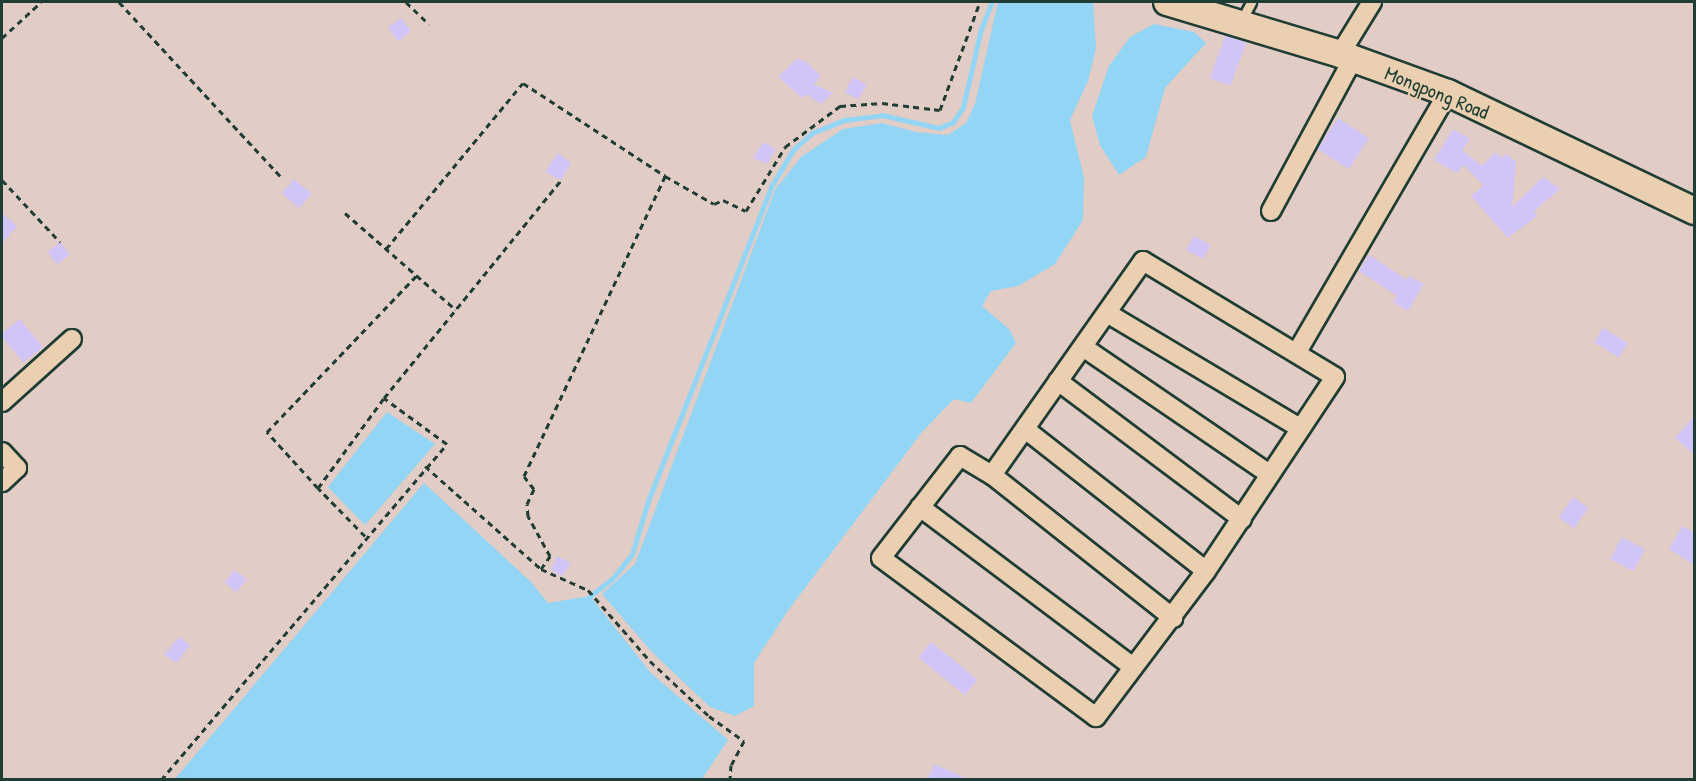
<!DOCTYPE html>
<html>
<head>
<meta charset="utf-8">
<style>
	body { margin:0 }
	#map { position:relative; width:1696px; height:781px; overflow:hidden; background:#e2ccc6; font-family:"Patrick Hand",sans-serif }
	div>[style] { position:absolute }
	.water>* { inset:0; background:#92d5f4 }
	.stream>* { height:5px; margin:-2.5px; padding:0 2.5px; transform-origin:2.5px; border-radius:2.5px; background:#92d5f4 }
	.building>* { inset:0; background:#d1c4f6; transform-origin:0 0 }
	.path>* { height:3px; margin-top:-1.5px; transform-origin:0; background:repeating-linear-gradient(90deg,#1f3d34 0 6px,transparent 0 10.5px) }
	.roads { filter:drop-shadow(2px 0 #1f3d34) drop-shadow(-2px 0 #1f3d34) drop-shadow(0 2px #1f3d34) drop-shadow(0 -2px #1f3d34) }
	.service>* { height:9px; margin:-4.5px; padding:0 4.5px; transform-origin:4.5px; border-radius:4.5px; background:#eacfb1 }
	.minor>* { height:18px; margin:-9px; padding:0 9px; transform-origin:9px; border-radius:9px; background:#eacfb1 }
	.secondary>* { height:26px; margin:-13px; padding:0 13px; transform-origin:13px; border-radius:13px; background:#eacfb1 }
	span { translate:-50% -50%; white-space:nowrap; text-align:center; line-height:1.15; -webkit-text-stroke:4.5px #eacfb1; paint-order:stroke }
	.street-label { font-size:20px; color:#1f3d34 }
	.frame { position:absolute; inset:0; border:3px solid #1f3d34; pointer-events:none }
</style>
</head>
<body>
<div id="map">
	<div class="water">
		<i style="clip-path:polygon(998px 2px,1093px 2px,1096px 48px,1088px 81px,1070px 120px,1084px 178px,1083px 220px,1055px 264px,1018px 286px,991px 291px,982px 306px,1010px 330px,1016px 343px,971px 403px,954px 399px,922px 432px,787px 612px,754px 663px,754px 706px,735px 716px,710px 707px,652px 652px,602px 594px,635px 564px,775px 190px,801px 157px,843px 129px,882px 123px,916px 132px,948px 135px,966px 123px,975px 104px)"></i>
		<i style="clip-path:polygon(1154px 24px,1194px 32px,1206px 43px,1165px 88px,1146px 157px,1119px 175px,1100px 145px,1092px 116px,1109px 66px,1130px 37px)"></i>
		<i style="clip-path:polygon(387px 412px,435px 444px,365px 525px,328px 487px)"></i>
		<i style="clip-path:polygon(424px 483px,531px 582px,548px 603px,590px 596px,651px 673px,728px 740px,702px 779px,175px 779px)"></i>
	</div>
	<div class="stream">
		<i style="left:590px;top:596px;width:28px;rotate:-38deg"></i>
		<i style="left:612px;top:579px;width:32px;rotate:-51deg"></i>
		<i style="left:632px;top:554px;width:55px;rotate:-73.2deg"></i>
		<i style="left:648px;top:501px;width:339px;rotate:-68.6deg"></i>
		<i style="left:772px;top:185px;width:41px;rotate:-59deg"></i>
		<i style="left:793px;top:150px;width:25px;rotate:-42deg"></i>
		<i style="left:812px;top:133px;width:35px;rotate:-22deg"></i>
		<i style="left:844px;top:120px;width:38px;rotate:-7deg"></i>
		<i style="left:882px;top:115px;width:58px;rotate:12.8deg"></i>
		<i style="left:939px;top:128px;width:15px;rotate:-23deg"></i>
		<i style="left:953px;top:122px;width:18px;rotate:-56deg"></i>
		<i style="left:963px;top:107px;width:80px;rotate:-77deg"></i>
		<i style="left:981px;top:29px;width:29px;rotate:-68deg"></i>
	</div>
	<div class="building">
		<i style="left:401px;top:18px;width:17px;height:16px;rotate:54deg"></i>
		<i style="left:1226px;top:35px;width:22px;height:46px;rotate:21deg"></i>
		<i style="clip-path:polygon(796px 59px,806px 61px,821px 76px,814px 84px,833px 93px,821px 104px,805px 94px,802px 98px,778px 77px)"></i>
		<i style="left:853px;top:77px;width:16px;height:17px;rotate:30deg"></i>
		<i style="left:1338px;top:118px;width:37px;height:37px;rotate:33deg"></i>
		<i style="clip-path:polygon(1453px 129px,1470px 139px,1462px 150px,1482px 166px,1496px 152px,1500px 158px,1507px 154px,1516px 162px,1512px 207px,1543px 177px,1560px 189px,1534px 211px,1537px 216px,1508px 238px,1471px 196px,1484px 185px,1463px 165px,1457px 173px,1434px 160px)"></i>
		<i style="clip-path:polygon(763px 142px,776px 149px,767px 164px,753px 158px)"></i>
		<i style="clip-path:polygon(558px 153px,571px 163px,561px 180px,545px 172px)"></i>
		<i style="left:294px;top:179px;width:23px;height:19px;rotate:40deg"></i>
		<i style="clip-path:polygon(2px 213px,17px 226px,2px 244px)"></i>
		<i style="left:1194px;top:236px;width:19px;height:16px;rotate:28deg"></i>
		<i style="left:60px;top:242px;width:16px;height:16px;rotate:52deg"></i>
		<i style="clip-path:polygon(1369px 255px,1407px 280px,1409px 276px,1424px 284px,1408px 311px,1393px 302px,1397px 296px,1359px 271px)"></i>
		<i style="left:20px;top:319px;width:36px;height:25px;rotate:51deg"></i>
		<i style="left:1603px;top:328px;width:29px;height:17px;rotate:31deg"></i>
		<i style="clip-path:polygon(1695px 415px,1695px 455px,1675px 438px)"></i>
		<i style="left:1573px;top:497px;width:19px;height:25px;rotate:35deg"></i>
		<i style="clip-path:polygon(1682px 526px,1695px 533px,1695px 565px,1669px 549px)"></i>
		<i style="left:1622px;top:537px;width:26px;height:25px;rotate:28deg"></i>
		<i style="clip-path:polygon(557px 556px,571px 563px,562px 576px,551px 570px)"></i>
		<i style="clip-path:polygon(234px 570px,247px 579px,236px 593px,225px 582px)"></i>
		<i style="clip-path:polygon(179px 637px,190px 645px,177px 663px,164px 655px)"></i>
		<i style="left:931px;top:642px;width:60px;height:20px;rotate:39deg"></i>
		<i style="clip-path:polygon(934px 764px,970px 780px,927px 780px)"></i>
	</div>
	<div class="path">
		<i style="left:119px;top:2px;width:241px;rotate:47.2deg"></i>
		<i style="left:406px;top:2px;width:32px;rotate:44deg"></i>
		<i style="left:2px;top:38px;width:53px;rotate:-42.7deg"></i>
		<i style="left:2px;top:180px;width:85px;rotate:46.9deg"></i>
		<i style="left:345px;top:213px;width:147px;rotate:41.1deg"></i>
		<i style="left:386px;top:249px;width:215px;rotate:-50.5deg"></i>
		<i style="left:523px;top:83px;width:170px;rotate:33.2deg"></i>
		<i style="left:425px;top:466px;width:155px;rotate:41.6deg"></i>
		<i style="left:541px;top:569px;width:16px;rotate:-55deg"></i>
		<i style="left:550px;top:556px;width:46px;rotate:-118.8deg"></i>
		<i style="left:528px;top:516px;width:12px;rotate:-95deg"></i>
		<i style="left:527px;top:504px;width:17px;rotate:-65deg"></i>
		<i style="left:534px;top:489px;width:16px;rotate:-128deg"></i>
		<i style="left:524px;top:476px;width:331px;rotate:-64.8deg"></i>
		<i style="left:665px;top:176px;width:56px;rotate:29.7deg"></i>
		<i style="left:714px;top:204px;width:10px;rotate:-24deg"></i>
		<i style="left:723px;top:200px;width:25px;rotate:26deg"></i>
		<i style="left:746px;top:211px;width:75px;rotate:-58.6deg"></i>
		<i style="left:785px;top:147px;width:69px;rotate:-36.7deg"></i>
		<i style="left:840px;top:106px;width:42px;rotate:-4.1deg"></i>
		<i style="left:882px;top:103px;width:58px;rotate:6.9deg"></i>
		<i style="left:940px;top:110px;width:115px;rotate:-69.7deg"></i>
		<i style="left:318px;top:488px;width:76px;rotate:-132.3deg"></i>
		<i style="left:267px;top:432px;width:216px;rotate:-46.3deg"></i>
		<i style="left:365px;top:536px;width:67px;rotate:-134.4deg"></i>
		<i style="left:318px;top:488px;width:112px;rotate:-53.7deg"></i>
		<i style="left:541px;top:569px;width:51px;rotate:24.1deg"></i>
		<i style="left:588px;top:590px;width:94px;rotate:48.9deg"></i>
		<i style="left:650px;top:661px;width:81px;rotate:43deg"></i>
		<i style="left:709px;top:716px;width:43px;rotate:35.5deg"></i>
		<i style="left:744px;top:741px;width:27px;rotate:118deg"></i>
		<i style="left:731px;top:765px;width:15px;rotate:94deg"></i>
		<i style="left:161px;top:780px;width:441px;rotate:-49.6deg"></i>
		<i style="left:447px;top:444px;width:78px;rotate:-143.9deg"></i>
		<i style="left:384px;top:398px;width:281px;rotate:-50.9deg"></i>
	</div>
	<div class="roads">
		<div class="service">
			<i style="left:1240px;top:23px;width:24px;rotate:-62deg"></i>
		</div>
		<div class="minor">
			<i style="left:1340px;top:54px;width:61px;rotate:-58.4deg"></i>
			<i style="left:1271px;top:211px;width:173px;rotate:-61.7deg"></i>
			<i style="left:1143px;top:261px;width:224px;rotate:31.1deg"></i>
			<i style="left:1335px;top:377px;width:233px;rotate:123.6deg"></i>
			<i style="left:1206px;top:571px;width:183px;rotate:127deg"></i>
			<i style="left:1096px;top:717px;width:267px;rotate:-143.5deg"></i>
			<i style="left:881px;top:558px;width:129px;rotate:-52.2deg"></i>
			<i style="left:960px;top:456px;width:37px;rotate:31deg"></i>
			<i style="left:992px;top:475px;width:262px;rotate:-54.8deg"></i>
			<i style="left:1107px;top:313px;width:225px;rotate:30.8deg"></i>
			<i style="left:1083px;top:347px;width:225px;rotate:34.3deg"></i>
			<i style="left:1297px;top:352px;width:300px;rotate:-59.8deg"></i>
			<i style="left:1058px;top:381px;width:230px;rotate:36.9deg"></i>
			<i style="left:2px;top:402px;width:94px;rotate:-42deg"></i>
			<i style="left:1025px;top:429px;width:230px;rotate:38.1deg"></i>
			<i style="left:2px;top:452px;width:22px;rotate:47deg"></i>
			<i style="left:17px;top:468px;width:21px;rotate:137deg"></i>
			<i style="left:992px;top:475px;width:231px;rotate:38.3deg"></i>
			<i style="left:920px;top:507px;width:266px;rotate:36.9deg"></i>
		</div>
		<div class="secondary">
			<i style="left:1167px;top:2px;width:181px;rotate:16.7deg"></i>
			<i style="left:1340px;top:54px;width:115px;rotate:19.9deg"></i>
			<i style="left:1448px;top:93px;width:273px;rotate:25.6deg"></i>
		</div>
	</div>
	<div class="street-label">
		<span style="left:1437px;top:92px;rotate:22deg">Mongpong Road</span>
	</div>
	<div class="frame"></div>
</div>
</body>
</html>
